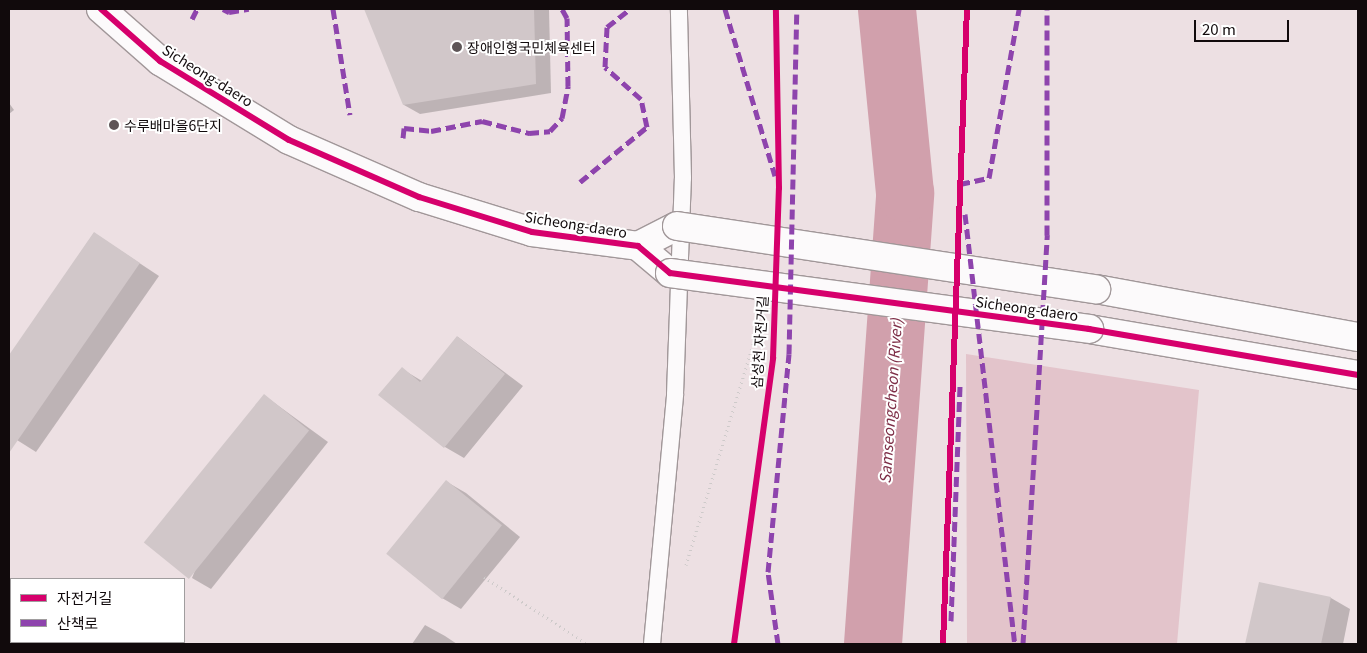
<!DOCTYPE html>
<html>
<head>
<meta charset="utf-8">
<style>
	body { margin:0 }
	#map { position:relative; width:1367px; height:653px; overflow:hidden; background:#ede0e3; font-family:Georgia,"Noto Sans KR",serif }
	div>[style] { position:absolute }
	.green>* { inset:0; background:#e3c4cb }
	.shadow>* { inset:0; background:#0003 }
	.river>* { height:58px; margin:-29px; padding:0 29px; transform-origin:29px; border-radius:29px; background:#d1a0ac }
	.building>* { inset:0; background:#d1c7c9; transform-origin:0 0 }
	.path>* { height:3px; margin-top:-1.5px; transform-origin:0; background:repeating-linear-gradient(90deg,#cecaca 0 1px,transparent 0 5px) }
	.roads { filter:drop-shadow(1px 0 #a19799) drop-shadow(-1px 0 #a19799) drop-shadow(0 1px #a19799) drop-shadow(0 -1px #a19799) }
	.service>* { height:16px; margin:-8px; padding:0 8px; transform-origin:8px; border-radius:8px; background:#fcfafb }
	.tertiary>* { height:28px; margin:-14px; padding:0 14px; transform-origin:14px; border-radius:14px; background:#fcfafb }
	.bridges { filter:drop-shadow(1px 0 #a19799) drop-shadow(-1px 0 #a19799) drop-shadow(0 1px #a19799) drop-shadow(0 -1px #a19799) }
	.tertiary-bridge>* { height:28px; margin:-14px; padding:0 14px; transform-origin:14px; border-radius:14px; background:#fcfafb }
	.quiet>* { height:5px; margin-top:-2.5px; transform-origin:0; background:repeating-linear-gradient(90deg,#8e44ad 0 10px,transparent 0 15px) }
	.cycleway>* { height:6px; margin:-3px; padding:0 3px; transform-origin:3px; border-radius:3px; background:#d6006c }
	.dots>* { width:14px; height:14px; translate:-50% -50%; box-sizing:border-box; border:2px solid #fff; border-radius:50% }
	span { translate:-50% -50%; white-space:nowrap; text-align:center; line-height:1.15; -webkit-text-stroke:4px #fff; paint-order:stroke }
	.poi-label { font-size:14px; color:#110a0c }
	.left { translate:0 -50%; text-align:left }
	.street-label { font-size:14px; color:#110a0c }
	.water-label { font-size:15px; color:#7e2e47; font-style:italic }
	.frame { position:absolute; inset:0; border:10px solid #110a0c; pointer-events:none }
	.legend { position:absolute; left:10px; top:578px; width:175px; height:65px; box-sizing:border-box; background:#fff; border:1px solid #a09d9e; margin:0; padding:6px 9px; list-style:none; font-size:15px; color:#110a0c }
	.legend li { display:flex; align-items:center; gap:10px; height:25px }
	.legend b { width:25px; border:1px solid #a09d9e }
	.scale { position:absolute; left:1194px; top:20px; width:95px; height:22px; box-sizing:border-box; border:2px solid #110a0c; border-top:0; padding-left:6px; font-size:15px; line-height:18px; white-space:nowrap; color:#110a0c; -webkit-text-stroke:4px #fff; paint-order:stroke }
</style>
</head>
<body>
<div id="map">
	<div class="green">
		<i style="clip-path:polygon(966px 354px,1199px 390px,1177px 644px,967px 644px)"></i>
	</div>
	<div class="shadow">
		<i style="clip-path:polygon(365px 9px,549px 9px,551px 93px,420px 114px,404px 105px)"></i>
		<i style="clip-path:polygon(9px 103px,14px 110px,9px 114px)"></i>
		<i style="clip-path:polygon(94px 233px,159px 276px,36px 452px,9px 435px,9px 357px)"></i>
		<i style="clip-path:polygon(458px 337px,523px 386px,464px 458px,445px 447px,380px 395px,402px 369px,422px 381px)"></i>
		<i style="clip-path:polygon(265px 396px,328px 442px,211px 589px,192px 578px)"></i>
		<i style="clip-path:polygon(447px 482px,466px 493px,520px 537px,461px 609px,442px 598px,388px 554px)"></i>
		<i style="clip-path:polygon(1260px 583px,1331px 598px,1350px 609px,1343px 644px,1246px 644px)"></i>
		<i style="clip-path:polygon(425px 625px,445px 636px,457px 644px,412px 644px)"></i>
	</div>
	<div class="river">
		<i style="left:873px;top:644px;width:452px;rotate:-85.9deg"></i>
		<i style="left:905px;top:193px;width:185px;rotate:-95.6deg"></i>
	</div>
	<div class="building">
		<i style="clip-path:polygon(364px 9px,534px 9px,536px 84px,403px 105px)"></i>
		<i style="clip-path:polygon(94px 232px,140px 263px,9px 453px,9px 355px)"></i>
		<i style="clip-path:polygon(457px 336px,505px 374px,444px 448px,378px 395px,402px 367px,420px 382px)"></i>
		<i style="left:264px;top:394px;width:58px;height:191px;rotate:39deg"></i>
		<i style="left:446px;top:480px;width:72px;height:95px;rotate:39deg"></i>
		<i style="clip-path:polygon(1259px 582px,1331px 597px,1321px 644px,1245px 644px)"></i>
	</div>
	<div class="path">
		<i style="left:686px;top:565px;width:261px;rotate:-73.1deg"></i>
		<i style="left:484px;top:577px;width:123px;rotate:33deg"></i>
	</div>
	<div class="roads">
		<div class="service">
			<i style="left:652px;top:644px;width:251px;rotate:-84.7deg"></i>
			<i style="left:675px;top:394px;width:216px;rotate:-87.9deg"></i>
			<i style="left:683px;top:178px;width:169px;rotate:-91.4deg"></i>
		</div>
		<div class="tertiary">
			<i style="left:101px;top:9px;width:79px;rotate:41.4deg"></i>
			<i style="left:160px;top:61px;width:151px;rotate:31.5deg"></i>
			<i style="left:289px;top:140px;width:142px;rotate:23.7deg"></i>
			<i style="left:419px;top:197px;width:118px;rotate:17.2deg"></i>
			<i style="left:532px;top:232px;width:107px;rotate:7.5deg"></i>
			<i style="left:638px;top:246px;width:42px;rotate:40.2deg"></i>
			<i style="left:638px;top:246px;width:44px;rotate:-27.1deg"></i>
			<i style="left:1096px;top:289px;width:266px;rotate:10.4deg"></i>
			<i style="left:1089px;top:329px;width:273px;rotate:9.7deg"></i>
		</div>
	</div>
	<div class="bridges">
		<div class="tertiary-bridge">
			<i style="left:677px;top:226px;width:424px;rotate:8.6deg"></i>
			<i style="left:670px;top:273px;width:423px;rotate:7.6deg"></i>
		</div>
	</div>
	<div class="quiet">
		<i style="left:223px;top:9px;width:7px;rotate:27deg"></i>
		<i style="left:229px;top:12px;width:20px;rotate:-9deg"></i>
		<i style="left:333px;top:9px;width:107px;rotate:80.9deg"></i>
		<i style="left:725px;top:9px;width:174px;rotate:73.3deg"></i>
		<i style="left:192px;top:19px;width:11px;rotate:-63deg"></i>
		<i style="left:403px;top:138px;width:10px;rotate:-84deg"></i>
		<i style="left:404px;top:128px;width:27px;rotate:6deg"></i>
		<i style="left:431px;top:131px;width:52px;rotate:-11.1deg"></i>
		<i style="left:482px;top:121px;width:49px;rotate:14.3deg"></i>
		<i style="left:529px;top:133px;width:21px;rotate:-5deg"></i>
		<i style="left:550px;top:131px;width:18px;rotate:-47deg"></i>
		<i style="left:562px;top:118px;width:33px;rotate:-79deg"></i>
		<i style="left:568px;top:86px;width:68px;rotate:-90.8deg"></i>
		<i style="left:567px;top:18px;width:10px;rotate:-119deg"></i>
		<i style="left:580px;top:182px;width:87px;rotate:-39.4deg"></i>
		<i style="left:647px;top:127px;width:29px;rotate:-102deg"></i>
		<i style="left:641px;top:99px;width:48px;rotate:-138.4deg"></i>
		<i style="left:605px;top:67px;width:40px;rotate:-87.1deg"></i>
		<i style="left:607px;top:27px;width:29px;rotate:-38deg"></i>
		<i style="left:960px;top:184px;width:30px;rotate:-12deg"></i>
		<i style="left:989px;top:178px;width:172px;rotate:-79.9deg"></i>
		<i style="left:965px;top:214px;width:433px;rotate:83.4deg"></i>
		<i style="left:951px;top:621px;width:237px;rotate:-87.8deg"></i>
		<i style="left:778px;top:644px;width:73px;rotate:-97.9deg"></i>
		<i style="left:768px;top:572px;width:219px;rotate:-84.5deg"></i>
		<i style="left:789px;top:354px;width:345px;rotate:-88.7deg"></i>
		<i style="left:1023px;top:644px;width:410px;rotate:-86.6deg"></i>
		<i style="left:1047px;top:235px;width:226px;rotate:-90deg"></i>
	</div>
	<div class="cycleway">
		<i style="left:101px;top:9px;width:79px;rotate:41.4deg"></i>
		<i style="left:160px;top:61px;width:151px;rotate:31.5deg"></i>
		<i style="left:289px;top:140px;width:142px;rotate:23.7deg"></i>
		<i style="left:419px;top:197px;width:118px;rotate:17.2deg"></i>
		<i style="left:532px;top:232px;width:107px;rotate:7.5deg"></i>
		<i style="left:638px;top:246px;width:42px;rotate:40.2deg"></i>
		<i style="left:670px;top:273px;width:423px;rotate:7.6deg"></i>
		<i style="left:1089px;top:329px;width:273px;rotate:9.7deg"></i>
		<i style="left:734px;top:644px;width:289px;rotate:-82.2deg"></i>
		<i style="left:773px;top:358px;width:170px;rotate:-88deg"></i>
		<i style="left:779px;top:188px;width:179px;rotate:-91deg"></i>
		<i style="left:943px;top:644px;width:635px;rotate:-87.84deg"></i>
	</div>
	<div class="dots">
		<i style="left:457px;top:47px;background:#5e5557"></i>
		<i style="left:114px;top:125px;background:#5e5557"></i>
	</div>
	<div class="poi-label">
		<span class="left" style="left:467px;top:47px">장애인형국민체육센터</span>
		<span class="left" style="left:124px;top:125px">수루배마을6단지</span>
	</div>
	<div class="street-label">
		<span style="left:208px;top:75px;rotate:32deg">Sicheong-daero</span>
		<span style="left:576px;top:224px;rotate:9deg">Sicheong-daero</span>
		<span style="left:1027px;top:308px;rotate:8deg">Sicheong-daero</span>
		<span style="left:759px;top:342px;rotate:-86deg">삼성천 자전거길</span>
	</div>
	<div class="water-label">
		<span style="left:890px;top:401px;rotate:-86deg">Samseongcheon (River)</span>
	</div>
	<div class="frame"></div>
	<ul class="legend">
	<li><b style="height:6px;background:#d6006c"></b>자전거길</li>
	<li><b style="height:6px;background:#8e44ad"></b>산책로</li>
	</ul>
	<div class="scale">20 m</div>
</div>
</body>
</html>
